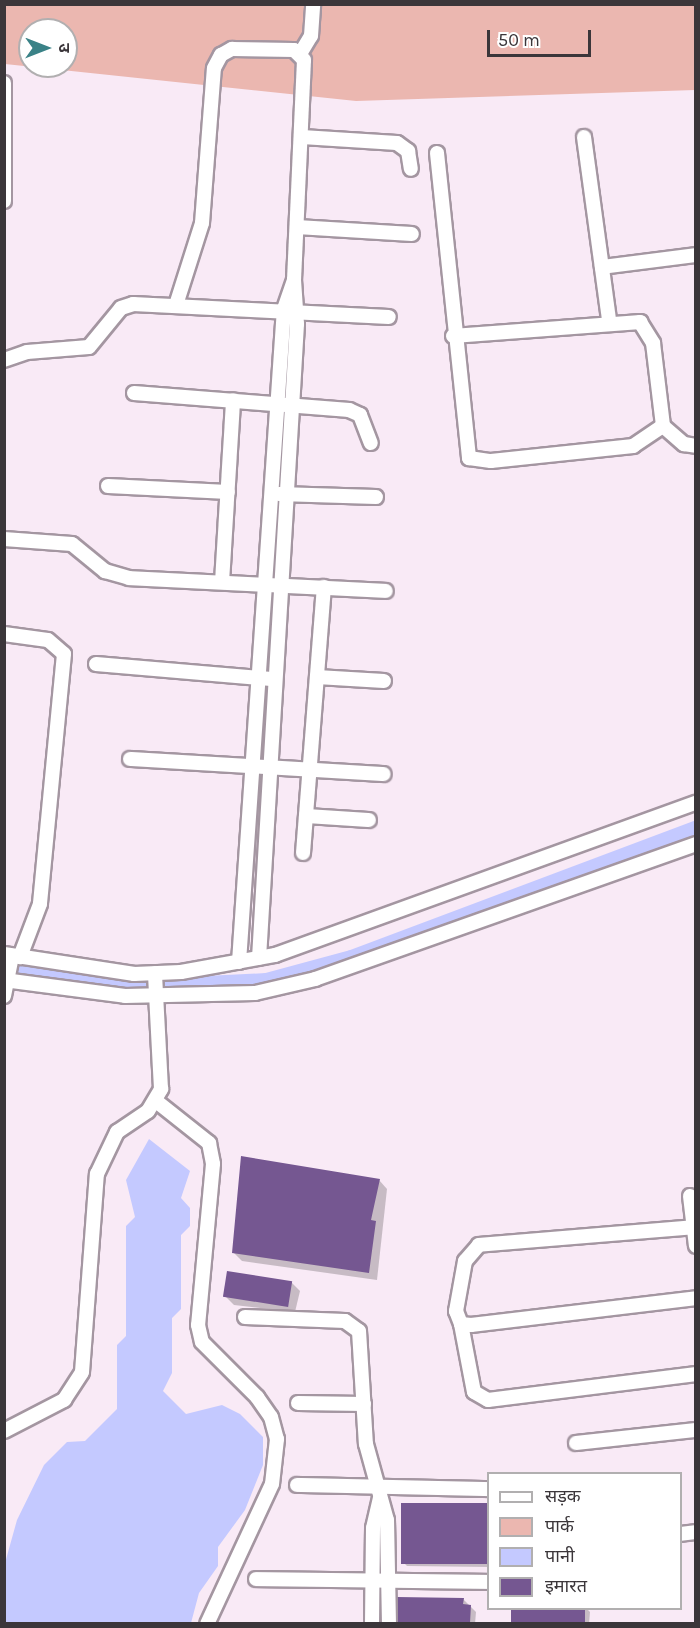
<!DOCTYPE html>
<html>
<head>
<meta charset="utf-8">
<style>
	body { margin:0 }
	#map { position:relative; width:700px; height:1628px; overflow:hidden; background:#f9eaf6; font-family:Karla,"Noto Sans Devanagari",sans-serif }
	div>[style] { position:absolute }
	.green>* { inset:0; background:#ebb7b0 }
	.water>* { inset:0; background:#c4c9ff }
	.shadow>* { inset:0; background:#0003 }
	.canal>* { height:15px; margin:-7.5px; padding:0 7.5px; transform-origin:7.5px; border-radius:7.5px; background:#c4c9ff }
	.building>* { inset:0; background:#755791; transform-origin:0 0 }
	.roads { filter:drop-shadow(2px 0 #a496a1) drop-shadow(-2px 0 #a496a1) drop-shadow(0 2px #a496a1) drop-shadow(0 -2px #a496a1) }
	.minor>* { height:14px; margin:-7px; padding:0 7px; transform-origin:7px; border-radius:7px; background:#fff }
	span { translate:-50% -50%; white-space:nowrap; text-align:center; line-height:1.15; -webkit-text-stroke:6px #fff; paint-order:stroke }
	.frame { position:absolute; inset:0; border:6px solid #3b363a; pointer-events:none }
	.legend { position:absolute; left:487px; top:1472px; width:195px; height:138px; box-sizing:border-box; background:#fff; border:2px solid #b1afb0; margin:0; padding:8px 10px; list-style:none; font-size:18px; color:#3b363a }
	.legend li { display:flex; align-items:center; gap:12px; height:30px }
	.legend b { width:30px; border:2px solid #b1afb0 }
	.north { position:absolute; left:18px; top:18px; width:60px; height:60px; box-sizing:border-box; background:#fff; border:2px solid #b1afb0; border-radius:50%; rotate:90deg; font-size:16px; font-weight:700; line-height:24px; text-align:center; color:#3b363a }
	.north::after { content:''; display:block; margin:auto; width:21px; height:27px; background:#3a8287; clip-path:polygon(50% 0,100% 100%,50% 72%,0 100%) }
	.scale { position:absolute; left:487px; top:30px; width:104px; height:27px; box-sizing:border-box; border:3px solid #3b363a; border-top:0; padding-left:8px; font-size:18px; line-height:21px; white-space:nowrap; color:#3b363a; -webkit-text-stroke:4px #fff; paint-order:stroke }
</style>
</head>
<body>
<div id="map">
	<div class="green">
		<i style="clip-path:polygon(evenodd,5px 5px,695px 5px,695px 90px,356px 101px,5px 64px,5px 5px,30px 30px,66px 30px,66px 66px,30px 66px,30px 30px)"></i>
	</div>
	<div class="water">
		<i style="clip-path:polygon(149px 1139px,190px 1171px,181px 1198px,190px 1208px,190px 1226px,181px 1235px,181px 1309px,172px 1318px,172px 1373px,163px 1391px,186px 1414px,222px 1405px,240px 1414px,263px 1437px,263px 1465px,245px 1510px,218px 1547px,218px 1566px,199px 1593px,191px 1623px,5px 1623px,5px 1563px,17px 1520px,44px 1465px,67px 1442px,85px 1441px,117px 1409px,117px 1345px,126px 1336px,126px 1226px,135px 1217px,126px 1180px)"></i>
	</div>
	<div class="shadow">
		<i style="clip-path:polygon(379px 1180px,387px 1189px,377px 1280px,242px 1261px,234px 1253px)"></i>
		<i style="clip-path:polygon(228px 1273px,292px 1283px,300px 1291px,295px 1312px,234px 1305px,226px 1297px)"></i>
		<i style="clip-path:polygon(488px 1507px,488px 1567px,407px 1566px,402px 1561px)"></i>
		<i style="clip-path:polygon(399px 1599px,463px 1599px,476px 1612px,475px 1624px,399px 1624px)"></i>
		<i style="clip-path:polygon(512px 1608px,586px 1608px,590px 1612px,589px 1624px,512px 1624px)"></i>
	</div>
	<div class="canal">
		<i style="left:4px;top:964px;width:142px;rotate:8.9deg"></i>
		<i style="left:144px;top:986px;width:122px;rotate:-2.8deg"></i>
		<i style="left:266px;top:980px;width:88px;rotate:-15.1deg"></i>
		<i style="left:351px;top:957px;width:369px;rotate:-20.6deg"></i>
	</div>
	<div class="building">
		<i style="clip-path:polygon(241px 1156px,380px 1179px,371px 1220px,376px 1221px,369px 1273px,232px 1253px)"></i>
		<i style="left:227px;top:1271px;width:66px;height:26px;rotate:9deg"></i>
		<i style="left:489px;top:1503px;width:61px;height:88px;rotate:90deg"></i>
		<i style="clip-path:polygon(397px 1597px,464px 1598px,463px 1604px,471px 1605px,470px 1623px,398px 1623px)"></i>
		<i style="left:511px;top:1608px;width:74px;height:15px"></i>
	</div>
	<div class="roads">
		<div class="minor">
			<i style="left:300px;top:54px;width:21px;rotate:-59deg"></i>
			<i style="left:311px;top:36px;width:32px;rotate:-86deg"></i>
			<i style="left:4px;top:83px;width:118px;rotate:90deg"></i>
			<i style="left:302px;top:137px;width:95px;rotate:3.6deg"></i>
			<i style="left:397px;top:143px;width:14px;rotate:36deg"></i>
			<i style="left:408px;top:151px;width:18px;rotate:81deg"></i>
			<i style="left:584px;top:137px;width:185px;rotate:82.2deg"></i>
			<i style="left:437px;top:153px;width:307px;rotate:84deg"></i>
			<i style="left:469px;top:458px;width:22px;rotate:8deg"></i>
			<i style="left:491px;top:461px;width:143px;rotate:-6deg"></i>
			<i style="left:633px;top:446px;width:36px;rotate:-34deg"></i>
			<i style="left:297px;top:227px;width:115px;rotate:3.5deg"></i>
			<i style="left:602px;top:267px;width:95px;rotate:-7.3deg"></i>
			<i style="left:176px;top:305px;width:86px;rotate:-72.4deg"></i>
			<i style="left:202px;top:223px;width:155px;rotate:-85.6deg"></i>
			<i style="left:214px;top:68px;width:15px;rotate:-62deg"></i>
			<i style="left:221px;top:55px;width:13px;rotate:-29deg"></i>
			<i style="left:232px;top:49px;width:62px;rotate:0.9deg"></i>
			<i style="left:294px;top:50px;width:14px;rotate:45deg"></i>
			<i style="left:304px;top:60px;width:220px;rotate:92.6deg"></i>
			<i style="left:453px;top:336px;width:188px;rotate:-4.3deg"></i>
			<i style="left:640px;top:322px;width:25px;rotate:58deg"></i>
			<i style="left:653px;top:343px;width:84px;rotate:83.1deg"></i>
			<i style="left:663px;top:426px;width:28px;rotate:41deg"></i>
			<i style="left:684px;top:444px;width:12px;rotate:9deg"></i>
			<i style="left:4px;top:360px;width:24px;rotate:-19deg"></i>
			<i style="left:27px;top:352px;width:62px;rotate:-4.6deg"></i>
			<i style="left:89px;top:347px;width:50px;rotate:-50.6deg"></i>
			<i style="left:121px;top:308px;width:13px;rotate:-18deg"></i>
			<i style="left:133px;top:304px;width:256px;rotate:2.9deg"></i>
			<i style="left:134px;top:393px;width:216px;rotate:4.5deg"></i>
			<i style="left:349px;top:410px;width:12px;rotate:24deg"></i>
			<i style="left:360px;top:415px;width:30px;rotate:69deg"></i>
			<i style="left:108px;top:486px;width:120px;rotate:2.9deg"></i>
			<i style="left:279px;top:494px;width:97px;rotate:1.8deg"></i>
			<i style="left:4px;top:539px;width:68px;rotate:4.2deg"></i>
			<i style="left:72px;top:544px;width:43px;rotate:39.3deg"></i>
			<i style="left:105px;top:571px;width:25px;rotate:16deg"></i>
			<i style="left:129px;top:578px;width:257px;rotate:2.9deg"></i>
			<i style="left:222px;top:582px;width:182px;rotate:-86.5deg"></i>
			<i style="left:4px;top:634px;width:44px;rotate:7.8deg"></i>
			<i style="left:48px;top:640px;width:21px;rotate:41deg"></i>
			<i style="left:64px;top:654px;width:251px;rotate:95.5deg"></i>
			<i style="left:40px;top:904px;width:57px;rotate:110.7deg"></i>
			<i style="left:96px;top:664px;width:176px;rotate:4.9deg"></i>
			<i style="left:317px;top:677px;width:67px;rotate:3.4deg"></i>
			<i style="left:130px;top:759px;width:254px;rotate:3.4deg"></i>
			<i style="left:306px;top:816px;width:63px;rotate:3.6deg"></i>
			<i style="left:303px;top:853px;width:267px;rotate:-85.5deg"></i>
			<i style="left:4px;top:954px;width:132px;rotate:8.7deg"></i>
			<i style="left:134px;top:974px;width:47px;rotate:-2.4deg"></i>
			<i style="left:181px;top:972px;width:96px;rotate:-10.3deg"></i>
			<i style="left:275px;top:955px;width:448px;rotate:-19.9deg"></i>
			<i style="left:239px;top:962px;width:655px;rotate:-86.06deg"></i>
			<i style="left:284px;top:309px;width:31px;rotate:-71deg"></i>
			<i style="left:294px;top:280px;width:44px;rotate:86.1deg"></i>
			<i style="left:297px;top:324px;width:635px;rotate:93.43deg"></i>
			<i style="left:4px;top:980px;width:122px;rotate:7.5deg"></i>
			<i style="left:125px;top:996px;width:130px;rotate:-1.3deg"></i>
			<i style="left:255px;top:993px;width:62px;rotate:-13.1deg"></i>
			<i style="left:315px;top:979px;width:404px;rotate:-19.5deg"></i>
			<i style="left:4px;top:996px;width:41px;rotate:-78.7deg"></i>
			<i style="left:156px;top:1101px;width:68px;rotate:38.4deg"></i>
			<i style="left:209px;top:1143px;width:21px;rotate:79deg"></i>
			<i style="left:213px;top:1164px;width:162px;rotate:95.3deg"></i>
			<i style="left:198px;top:1325px;width:17px;rotate:77deg"></i>
			<i style="left:202px;top:1342px;width:78px;rotate:45deg"></i>
			<i style="left:257px;top:1397px;width:24px;rotate:55deg"></i>
			<i style="left:271px;top:1417px;width:23px;rotate:75deg"></i>
			<i style="left:277px;top:1439px;width:45px;rotate:96.3deg"></i>
			<i style="left:272px;top:1484px;width:154px;rotate:114.9deg"></i>
			<i style="left:690px;top:1196px;width:50px;rotate:83.2deg"></i>
			<i style="left:696px;top:1227px;width:218px;rotate:175.3deg"></i>
			<i style="left:479px;top:1245px;width:21px;rotate:131deg"></i>
			<i style="left:465px;top:1261px;width:51px;rotate:100.2deg"></i>
			<i style="left:456px;top:1311px;width:14px;rotate:69deg"></i>
			<i style="left:461px;top:1324px;width:10px;rotate:6deg"></i>
			<i style="left:471px;top:1325px;width:227px;rotate:-6.8deg"></i>
			<i style="left:245px;top:1317px;width:100px;rotate:2.3deg"></i>
			<i style="left:345px;top:1321px;width:17px;rotate:36deg"></i>
			<i style="left:359px;top:1331px;width:113px;rotate:86.5deg"></i>
			<i style="left:366px;top:1444px;width:79px;rotate:74.6deg"></i>
			<i style="left:387px;top:1520px;width:104px;rotate:88.9deg"></i>
			<i style="left:461px;top:1324px;width:69px;rotate:79.2deg"></i>
			<i style="left:474px;top:1392px;width:16px;rotate:30deg"></i>
			<i style="left:488px;top:1400px;width:210px;rotate:-7.1deg"></i>
			<i style="left:298px;top:1403px;width:66px;rotate:0.9deg"></i>
			<i style="left:4px;top:1431px;width:68px;rotate:-27.3deg"></i>
			<i style="left:64px;top:1400px;width:33px;rotate:-57deg"></i>
			<i style="left:82px;top:1372px;width:199px;rotate:-85.7deg"></i>
			<i style="left:97px;top:1174px;width:47px;rotate:-64.5deg"></i>
			<i style="left:117px;top:1132px;width:37px;rotate:-34deg"></i>
			<i style="left:148px;top:1111px;width:26px;rotate:-59deg"></i>
			<i style="left:161px;top:1089px;width:116px;rotate:-93deg"></i>
			<i style="left:576px;top:1443px;width:121px;rotate:-6.2deg"></i>
			<i style="left:297px;top:1485px;width:191px;rotate:1.2deg"></i>
			<i style="left:680px;top:1534px;width:16px;rotate:-7deg"></i>
			<i style="left:256px;top:1579px;width:232px;rotate:0.7deg"></i>
			<i style="left:372px;top:1624px;width:96px;rotate:-89.4deg"></i>
			<i style="left:373px;top:1528px;width:31px;rotate:-77deg"></i>
		</div>
	</div>
	<div class="frame"></div>
	<ul class="legend">
	<li><b style="height:8px;background:#fff"></b>सड़क</li>
	<li><b style="height:16px;background:#ebb7b0"></b>पार्क</li>
	<li><b style="height:16px;background:#c4c9ff"></b>पानी</li>
	<li><b style="height:16px;background:#755791"></b>इमारत</li>
	</ul>
	<div class="north">उ</div>
	<div class="scale">50 m</div>
</div>
</body>
</html>
